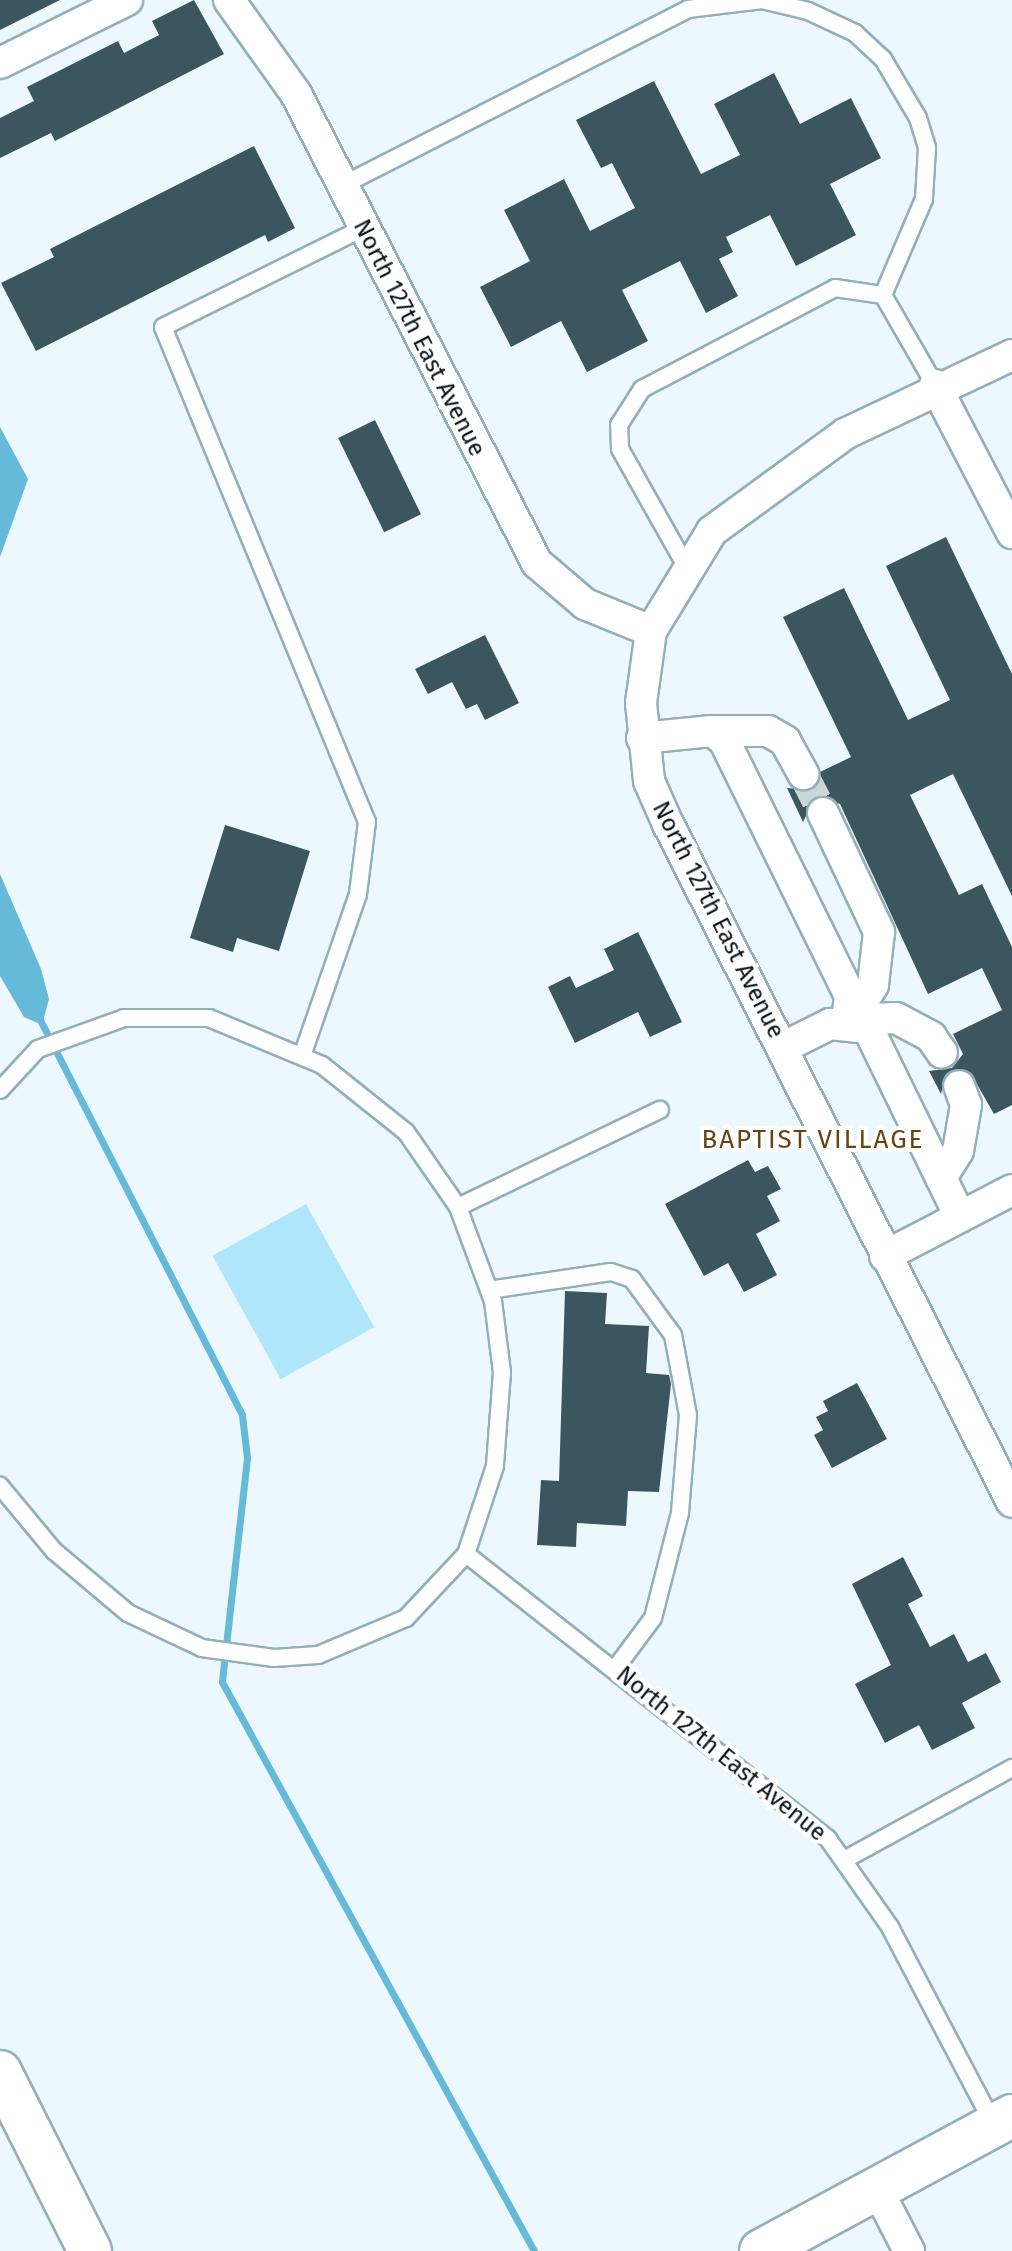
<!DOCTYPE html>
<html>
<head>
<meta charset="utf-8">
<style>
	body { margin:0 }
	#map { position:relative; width:1012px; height:2251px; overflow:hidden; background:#ecf8fd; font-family:"Fira Sans",sans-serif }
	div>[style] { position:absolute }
	.green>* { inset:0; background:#b0e6fc; transform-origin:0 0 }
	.water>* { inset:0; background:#66bad9 }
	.stream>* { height:7px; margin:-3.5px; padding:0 3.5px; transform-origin:3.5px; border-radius:3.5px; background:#66bad9 }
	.building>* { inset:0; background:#3c5660; transform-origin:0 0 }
	.street-tunnel>* { height:30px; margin-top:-15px; transform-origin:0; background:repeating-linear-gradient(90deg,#cad6da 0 30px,transparent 0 45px) }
	.roads { filter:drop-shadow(2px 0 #93afba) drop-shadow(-2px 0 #93afba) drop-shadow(0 2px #93afba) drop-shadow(0 -2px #93afba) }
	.lane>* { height:16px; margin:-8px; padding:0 8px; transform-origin:8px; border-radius:8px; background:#fff }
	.street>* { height:30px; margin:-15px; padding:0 15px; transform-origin:15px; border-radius:15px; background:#fff }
	.secondary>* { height:42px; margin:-21px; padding:0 21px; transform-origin:21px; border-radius:21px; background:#fff }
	span { translate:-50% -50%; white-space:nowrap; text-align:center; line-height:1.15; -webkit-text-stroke:8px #fff; paint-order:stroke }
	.street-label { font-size:24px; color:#071216 }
	.neighbourhood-label { font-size:26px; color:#66440f; letter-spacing:2px }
</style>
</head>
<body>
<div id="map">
	<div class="green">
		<i style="left:306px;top:1204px;width:141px;height:107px;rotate:61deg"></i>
	</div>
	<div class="water">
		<i style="clip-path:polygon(0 427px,28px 479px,0 557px)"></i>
		<i style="clip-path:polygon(0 874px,41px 969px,49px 999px,42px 1025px,24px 1017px,0 976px)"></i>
	</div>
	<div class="stream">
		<i style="left:38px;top:1016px;width:448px;rotate:62.9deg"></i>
		<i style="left:242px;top:1415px;width:43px;rotate:83.4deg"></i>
		<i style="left:247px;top:1458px;width:225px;rotate:96.4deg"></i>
		<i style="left:222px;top:1682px;width:649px;rotate:61.26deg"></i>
	</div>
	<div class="building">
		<i style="clip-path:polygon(0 0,60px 0,0 30px)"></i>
		<i style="clip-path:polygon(194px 0,224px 54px,55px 141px,51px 133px,0 158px,0 118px,34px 101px,27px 87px,118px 41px,124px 53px,159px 35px,152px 21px)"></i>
		<i style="clip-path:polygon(774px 73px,800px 124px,851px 98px,881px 158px,830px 184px,856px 235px,796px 266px,770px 215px,726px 237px,733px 252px,719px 259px,738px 296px,706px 313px,680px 261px,622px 290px,648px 341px,587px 372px,561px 321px,511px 347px,480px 287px,530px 261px,504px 210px,564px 179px,590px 231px,635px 208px,612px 163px,601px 168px,576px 120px,654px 81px,701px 174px,740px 155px,714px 104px)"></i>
		<i style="clip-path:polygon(254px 146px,295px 228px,268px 242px,265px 235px,36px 351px,1px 283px,54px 257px,50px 249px)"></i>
		<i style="left:375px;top:420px;width:105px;height:41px;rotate:64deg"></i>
		<i style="clip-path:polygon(946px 537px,1012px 674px,1012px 896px,953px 774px,910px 795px,959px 895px,982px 884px,1012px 947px,1012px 1105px,994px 1114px,970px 1072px,946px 1074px,941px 1094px,929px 1071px,952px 1068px,963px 1054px,953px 1034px,1002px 1010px,982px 968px,928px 994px,840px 804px,815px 797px,803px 822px,787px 788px,811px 790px,820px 772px,851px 757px,783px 617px,844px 588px,908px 720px,950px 700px,886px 566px)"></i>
		<i style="clip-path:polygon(485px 635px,519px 703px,485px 720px,477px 704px,466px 709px,452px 682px,428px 694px,415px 669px)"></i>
		<i style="clip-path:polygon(225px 825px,310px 851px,279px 951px,237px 938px,233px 952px,190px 938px)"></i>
		<i style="clip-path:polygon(638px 932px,682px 1022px,650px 1037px,638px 1012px,575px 1043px,548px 987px,570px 976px,576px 988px,614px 970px,604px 949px)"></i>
		<i style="clip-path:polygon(748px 1160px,755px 1172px,768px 1166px,781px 1189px,767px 1196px,780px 1221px,756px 1234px,777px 1275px,744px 1292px,728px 1263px,704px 1276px,665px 1204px)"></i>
		<i style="clip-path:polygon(565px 1291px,607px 1293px,605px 1324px,649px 1326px,646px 1373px,669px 1375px,671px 1384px,659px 1492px,628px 1491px,626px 1526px,577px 1523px,576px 1547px,537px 1545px,541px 1480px,559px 1481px)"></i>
		<i style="clip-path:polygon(857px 1383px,887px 1439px,832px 1468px,814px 1435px,823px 1430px,816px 1417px,828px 1411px,823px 1401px)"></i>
		<i style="clip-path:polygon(903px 1557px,923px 1596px,908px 1604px,930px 1647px,954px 1634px,968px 1662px,986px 1653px,1001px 1682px,962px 1703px,975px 1728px,932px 1750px,919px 1725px,885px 1743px,855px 1684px,891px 1665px,852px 1584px)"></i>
	</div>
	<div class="street-tunnel">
		<i style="left:803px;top:774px;width:44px;rotate:62.9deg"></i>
	</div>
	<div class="roads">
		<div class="lane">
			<i style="left:343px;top:185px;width:387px;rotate:-27deg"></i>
			<i style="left:688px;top:9px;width:75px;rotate:-6.9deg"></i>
			<i style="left:762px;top:0;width:47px;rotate:13.4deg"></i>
			<i style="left:808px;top:11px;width:52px;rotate:25.1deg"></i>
			<i style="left:855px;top:33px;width:38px;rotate:43deg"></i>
			<i style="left:883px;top:59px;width:69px;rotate:59.3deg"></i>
			<i style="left:918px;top:118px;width:31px;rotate:73deg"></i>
			<i style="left:927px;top:148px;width:51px;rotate:93.4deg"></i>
			<i style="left:924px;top:199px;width:104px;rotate:113.1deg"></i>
			<i style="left:883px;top:295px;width:104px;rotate:60deg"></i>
			<i style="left:686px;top:566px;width:134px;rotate:-119.4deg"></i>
			<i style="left:620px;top:449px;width:24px;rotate:-92deg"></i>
			<i style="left:619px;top:425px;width:43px;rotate:-57.4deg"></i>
			<i style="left:642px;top:389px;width:218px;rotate:-27.6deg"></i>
			<i style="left:835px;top:288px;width:49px;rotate:8.3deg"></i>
			<i style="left:302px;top:1056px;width:171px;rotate:-70.9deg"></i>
			<i style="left:358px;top:894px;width:73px;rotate:-82.9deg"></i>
			<i style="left:367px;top:822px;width:535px;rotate:-112.4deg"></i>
			<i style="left:163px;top:327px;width:223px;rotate:-26.3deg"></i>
			<i style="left:0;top:1090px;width:56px;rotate:-47.2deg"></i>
			<i style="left:38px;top:1049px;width:91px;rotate:-19.8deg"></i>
			<i style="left:124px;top:1018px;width:85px"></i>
			<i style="left:209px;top:1018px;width:122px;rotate:22.6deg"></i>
			<i style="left:322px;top:1065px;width:107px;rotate:38.6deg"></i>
			<i style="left:406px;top:1132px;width:91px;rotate:55.3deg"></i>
			<i style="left:458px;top:1207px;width:100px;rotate:69.6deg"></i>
			<i style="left:493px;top:1301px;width:72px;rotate:82.8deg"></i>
			<i style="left:502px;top:1372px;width:94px;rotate:94.3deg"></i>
			<i style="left:495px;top:1466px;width:93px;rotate:108.2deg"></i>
			<i style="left:466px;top:1554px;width:88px;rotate:133.2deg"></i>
			<i style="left:406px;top:1618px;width:95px;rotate:157.2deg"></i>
			<i style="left:318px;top:1655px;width:44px;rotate:176.1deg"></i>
			<i style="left:274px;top:1658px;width:73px;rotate:-172.1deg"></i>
			<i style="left:202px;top:1648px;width:82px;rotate:-154.7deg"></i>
			<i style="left:128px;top:1613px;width:97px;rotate:-140deg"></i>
			<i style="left:54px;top:1551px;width:85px;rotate:-129.7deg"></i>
			<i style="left:458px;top:1207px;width:224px;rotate:-25.7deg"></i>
			<i style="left:489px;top:1290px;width:123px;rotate:-8.4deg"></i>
			<i style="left:611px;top:1272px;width:22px;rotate:18deg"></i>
			<i style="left:632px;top:1279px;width:69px;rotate:53.8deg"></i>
			<i style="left:673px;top:1335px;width:81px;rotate:79.4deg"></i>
			<i style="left:688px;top:1415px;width:98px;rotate:94.7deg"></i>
			<i style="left:680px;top:1513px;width:108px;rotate:104.4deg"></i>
			<i style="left:653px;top:1618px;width:64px;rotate:126.7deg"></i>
			<i style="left:466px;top:1554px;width:461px;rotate:38.2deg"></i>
			<i style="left:828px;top:1839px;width:108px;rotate:54.8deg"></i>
			<i style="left:890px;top:1927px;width:221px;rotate:62.3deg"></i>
			<i style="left:844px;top:1860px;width:192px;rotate:-28.7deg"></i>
		</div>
		<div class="street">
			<i style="left:229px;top:0;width:115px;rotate:54.5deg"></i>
			<i style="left:296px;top:94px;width:527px;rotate:62.8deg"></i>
			<i style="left:537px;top:563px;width:63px;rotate:40.5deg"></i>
			<i style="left:585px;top:604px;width:71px;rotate:22.2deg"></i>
			<i style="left:0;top:63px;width:142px;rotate:-26.4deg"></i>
			<i style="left:1012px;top:355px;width:185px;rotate:154.7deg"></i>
			<i style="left:845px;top:434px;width:165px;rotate:143.9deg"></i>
			<i style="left:712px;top:531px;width:117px;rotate:121.4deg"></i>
			<i style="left:651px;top:631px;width:73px;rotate:97.9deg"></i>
			<i style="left:641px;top:703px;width:78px;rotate:84.1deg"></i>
			<i style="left:649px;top:781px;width:47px;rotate:66.2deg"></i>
			<i style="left:668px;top:824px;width:760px;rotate:63.1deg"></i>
			<i style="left:935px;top:385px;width:167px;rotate:62.5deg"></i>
			<i style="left:712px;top:731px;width:56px"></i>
			<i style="left:768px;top:731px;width:20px;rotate:30deg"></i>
			<i style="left:785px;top:741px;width:38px;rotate:61deg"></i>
			<i style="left:642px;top:738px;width:70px;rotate:-5.7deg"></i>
			<i style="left:712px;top:731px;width:15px;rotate:37deg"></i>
			<i style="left:724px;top:740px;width:285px;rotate:63.8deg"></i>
			<i style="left:850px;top:996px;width:24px;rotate:97deg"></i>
			<i style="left:847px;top:1020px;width:49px;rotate:-2.3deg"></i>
			<i style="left:896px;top:1018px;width:40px;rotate:28deg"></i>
			<i style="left:931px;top:1037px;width:19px;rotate:55deg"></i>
			<i style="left:823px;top:813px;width:132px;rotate:64.8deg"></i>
			<i style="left:879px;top:932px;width:53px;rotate:96.5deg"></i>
			<i style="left:873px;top:985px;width:41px;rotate:122.2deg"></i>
			<i style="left:782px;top:1048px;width:54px;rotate:-26.6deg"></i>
			<i style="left:830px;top:1024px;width:38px;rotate:6deg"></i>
			<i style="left:868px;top:1028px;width:210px;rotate:64deg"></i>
			<i style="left:941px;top:1178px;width:32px;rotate:-58deg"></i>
			<i style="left:958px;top:1151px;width:47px;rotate:-80.1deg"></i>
			<i style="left:966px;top:1105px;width:20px;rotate:-110deg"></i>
			<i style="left:885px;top:1256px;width:143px;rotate:-27.5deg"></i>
			<i style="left:876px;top:2187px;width:72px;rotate:62.7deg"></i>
		</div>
		<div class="secondary">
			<i style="left:0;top:2072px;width:200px;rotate:63.3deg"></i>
			<i style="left:761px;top:2251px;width:285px;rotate:-28.3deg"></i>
		</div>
	</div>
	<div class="street-label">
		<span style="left:419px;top:338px;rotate:63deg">North 127th East Avenue</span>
		<span style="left:718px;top:920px;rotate:63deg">North 127th East Avenue</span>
		<span style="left:721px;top:1754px;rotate:39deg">North 127th East Avenue</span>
	</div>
	<div class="neighbourhood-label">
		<span style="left:813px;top:1140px">BAPTIST VILLAGE</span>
	</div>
</div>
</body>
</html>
